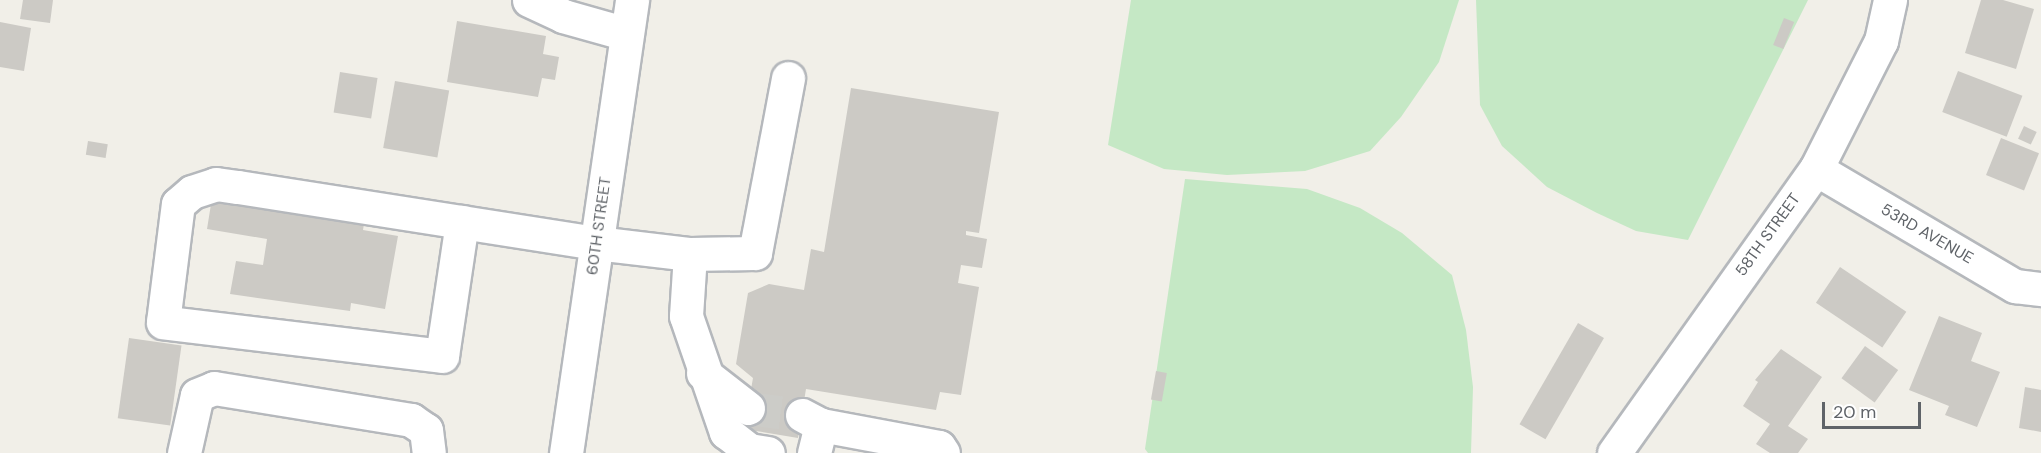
<!DOCTYPE html>
<html>
<head>
<meta charset="utf-8">
<style>
	body { margin:0 }
	#map { position:relative; width:2041px; height:453px; overflow:hidden; background:#f1efe8; font-family:"DM Sans",sans-serif }
	div>[style] { position:absolute }
	.green>* { inset:0; background:#c5e8c5 }
	.building>* { inset:0; background:#cccac5; transform-origin:0 0 }
	.minor-tunnel>* { height:33px; margin-top:-16.5px; transform-origin:0; background:repeating-linear-gradient(90deg,#ccccc8 0 33px,transparent 0 49px) }
	.roads { filter:drop-shadow(2px 0 #b5b8bc) drop-shadow(-2px 0 #b5b8bc) drop-shadow(0 2px #b5b8bc) drop-shadow(0 -2px #b5b8bc) }
	.minor>* { height:33px; margin:-16.5px; padding:0 16.5px; transform-origin:16.5px; border-radius:16.5px; background:#fff }
	span { translate:-50% -50%; white-space:nowrap; text-align:center; line-height:1.15; -webkit-text-stroke:4.5px #fff; paint-order:stroke }
	.street-label { font-size:16px; color:#5f6368 }
	.scale { position:absolute; left:1822px; top:402px; width:99px; height:27px; box-sizing:border-box; border:3px solid #5f6368; border-top:0; padding-left:8px; font-size:18px; line-height:21px; white-space:nowrap; color:#5f6368; -webkit-text-stroke:4px #fff; paint-order:stroke }
</style>
</head>
<body>
<div id="map">
	<div class="green">
		<i style="clip-path:polygon(1131px 0,1459px 0,1439px 62px,1401px 117px,1370px 151px,1305px 171px,1227px 175px,1164px 169px,1108px 145px)"></i>
		<i style="clip-path:polygon(1476px 0,1808px 0,1688px 240px,1636px 231px,1597px 213px,1547px 187px,1502px 146px,1480px 105px)"></i>
		<i style="clip-path:polygon(1185px 179px,1307px 189px,1360px 208px,1402px 233px,1452px 275px,1466px 330px,1473px 387px,1471px 453px,1148px 453px,1145px 449px)"></i>
	</div>
	<div class="building">
		<i style="clip-path:polygon(23px 0,53px 0,50px 23px,20px 19px)"></i>
		<i style="clip-path:polygon(1981px 0,2003px 0,2034px 9px,2016px 69px,1965px 53px)"></i>
		<i style="left:1784px;top:18px;width:11px;height:29px;rotate:22deg"></i>
		<i style="clip-path:polygon(457px 21px,546px 36px,543px 54px,559px 57px,555px 80px,542px 78px,538px 97px,447px 82px)"></i>
		<i style="clip-path:polygon(0 22px,31px 28px,24px 71px,0 67px)"></i>
		<i style="left:1958px;top:71px;width:69px;height:44px;rotate:21deg"></i>
		<i style="left:340px;top:72px;width:38px;height:41px;rotate:9deg"></i>
		<i style="left:395px;top:81px;width:55px;height:68px;rotate:10deg"></i>
		<i style="clip-path:polygon(851px 88px,999px 112px,979px 233px,966px 231px,966px 235px,987px 239px,982px 268px,961px 265px,958px 283px,979px 287px,961px 395px,940px 392px,936px 410px,806px 389px,798px 438px,744px 429px,753px 378px,736px 364px,748px 293px,769px 284px,804px 290px,811px 249px,824px 252px)"></i>
		<i style="left:2024px;top:126px;width:14px;height:14px;rotate:25deg"></i>
		<i style="left:2001px;top:138px;width:41px;height:40px;rotate:22deg"></i>
		<i style="left:88px;top:141px;width:20px;height:14px;rotate:9deg"></i>
		<i style="clip-path:polygon(212px 198px,364px 224px,363px 230px,398px 236px,385px 309px,351px 303px,350px 311px,230px 294px,236px 261px,263px 265px,267px 239px,207px 229px)"></i>
		<i style="left:1840px;top:267px;width:80px;height:43px;rotate:34deg"></i>
		<i style="clip-path:polygon(1939px 316px,1982px 333px,1971px 361px,2000px 372px,1977px 427px,1945px 415px,1949px 406px,1909px 390px)"></i>
		<i style="left:1578px;top:323px;width:30px;height:117px;rotate:30deg"></i>
		<i style="left:129px;top:338px;width:53px;height:81px;rotate:8deg"></i>
		<i style="left:1865px;top:346px;width:41px;height:40px;rotate:36deg"></i>
		<i style="clip-path:polygon(1781px 349px,1822px 377px,1788px 426px,1808px 439px,1798px 453px,1770px 453px,1756px 444px,1770px 424px,1743px 406px,1758px 382px,1755px 380px)"></i>
		<i style="left:1156px;top:371px;width:11px;height:29px;rotate:10deg"></i>
		<i style="clip-path:polygon(2025px 387px,2041px 390px,2041px 432px,2019px 428px)"></i>
	</div>
	<div class="minor-tunnel">
		<i style="left:748px;top:408px;width:54px;rotate:7.4deg"></i>
	</div>
	<div class="roads">
		<div class="minor">
			<i style="left:529px;top:0;width:38px;rotate:25deg"></i>
			<i style="left:563px;top:16px;width:66px;rotate:15.7deg"></i>
			<i style="left:1816px;top:169px;width:231px;rotate:30.5deg"></i>
			<i style="left:2015px;top:286px;width:26px;rotate:7deg"></i>
			<i style="left:462px;top:222px;width:135px;rotate:98.5deg"></i>
			<i style="left:442px;top:356px;width:281px;rotate:-173.1deg"></i>
			<i style="left:163px;top:322px;width:119px;rotate:-82.8deg"></i>
			<i style="left:178px;top:204px;width:18px;rotate:-41deg"></i>
			<i style="left:192px;top:192px;width:25px;rotate:-18deg"></i>
			<i style="left:216px;top:184px;width:22px;rotate:8deg"></i>
			<i style="left:238px;top:187px;width:362px;rotate:8.9deg"></i>
			<i style="left:596px;top:243px;width:95px;rotate:6.7deg"></i>
			<i style="left:690px;top:254px;width:65px;rotate:-0.9deg"></i>
			<i style="left:755px;top:253px;width:178px;rotate:-79.3deg"></i>
			<i style="left:690px;top:254px;width:62px;rotate:93.7deg"></i>
			<i style="left:686px;top:316px;width:123px;rotate:71deg"></i>
			<i style="left:726px;top:432px;width:29px;rotate:38deg"></i>
			<i style="left:749px;top:450px;width:19px;rotate:9deg"></i>
			<i style="left:703px;top:373px;width:57px;rotate:37.9deg"></i>
			<i style="left:802px;top:415px;width:21px;rotate:28deg"></i>
			<i style="left:821px;top:425px;width:120px;rotate:10.6deg"></i>
			<i style="left:939px;top:447px;width:7px;rotate:56deg"></i>
			<i style="left:184px;top:453px;width:59px;rotate:-77.4deg"></i>
			<i style="left:197px;top:395px;width:18px;rotate:-22deg"></i>
			<i style="left:214px;top:388px;width:200px;rotate:9.2deg"></i>
			<i style="left:411px;top:420px;width:18px;rotate:34deg"></i>
			<i style="left:426px;top:430px;width:23px;rotate:83deg"></i>
			<i style="left:566px;top:453px;width:458px;rotate:-81.7deg"></i>
			<i style="left:814px;top:453px;width:29px;rotate:-76deg"></i>
			<i style="left:1614px;top:453px;width:349px;rotate:-54.6deg"></i>
			<i style="left:1816px;top:169px;width:144px;rotate:-63.1deg"></i>
			<i style="left:1881px;top:41px;width:42px;rotate:-77.6deg"></i>
		</div>
	</div>
	<div class="street-label">
		<span style="left:599px;top:226px;rotate:-82deg">60TH STREET</span>
		<span style="left:1927px;top:234px;rotate:30deg">53RD AVENUE</span>
		<span style="left:1768px;top:235px;rotate:-54deg">58TH STREET</span>
	</div>
	<div class="scale">20 m</div>
</div>
</body>
</html>
